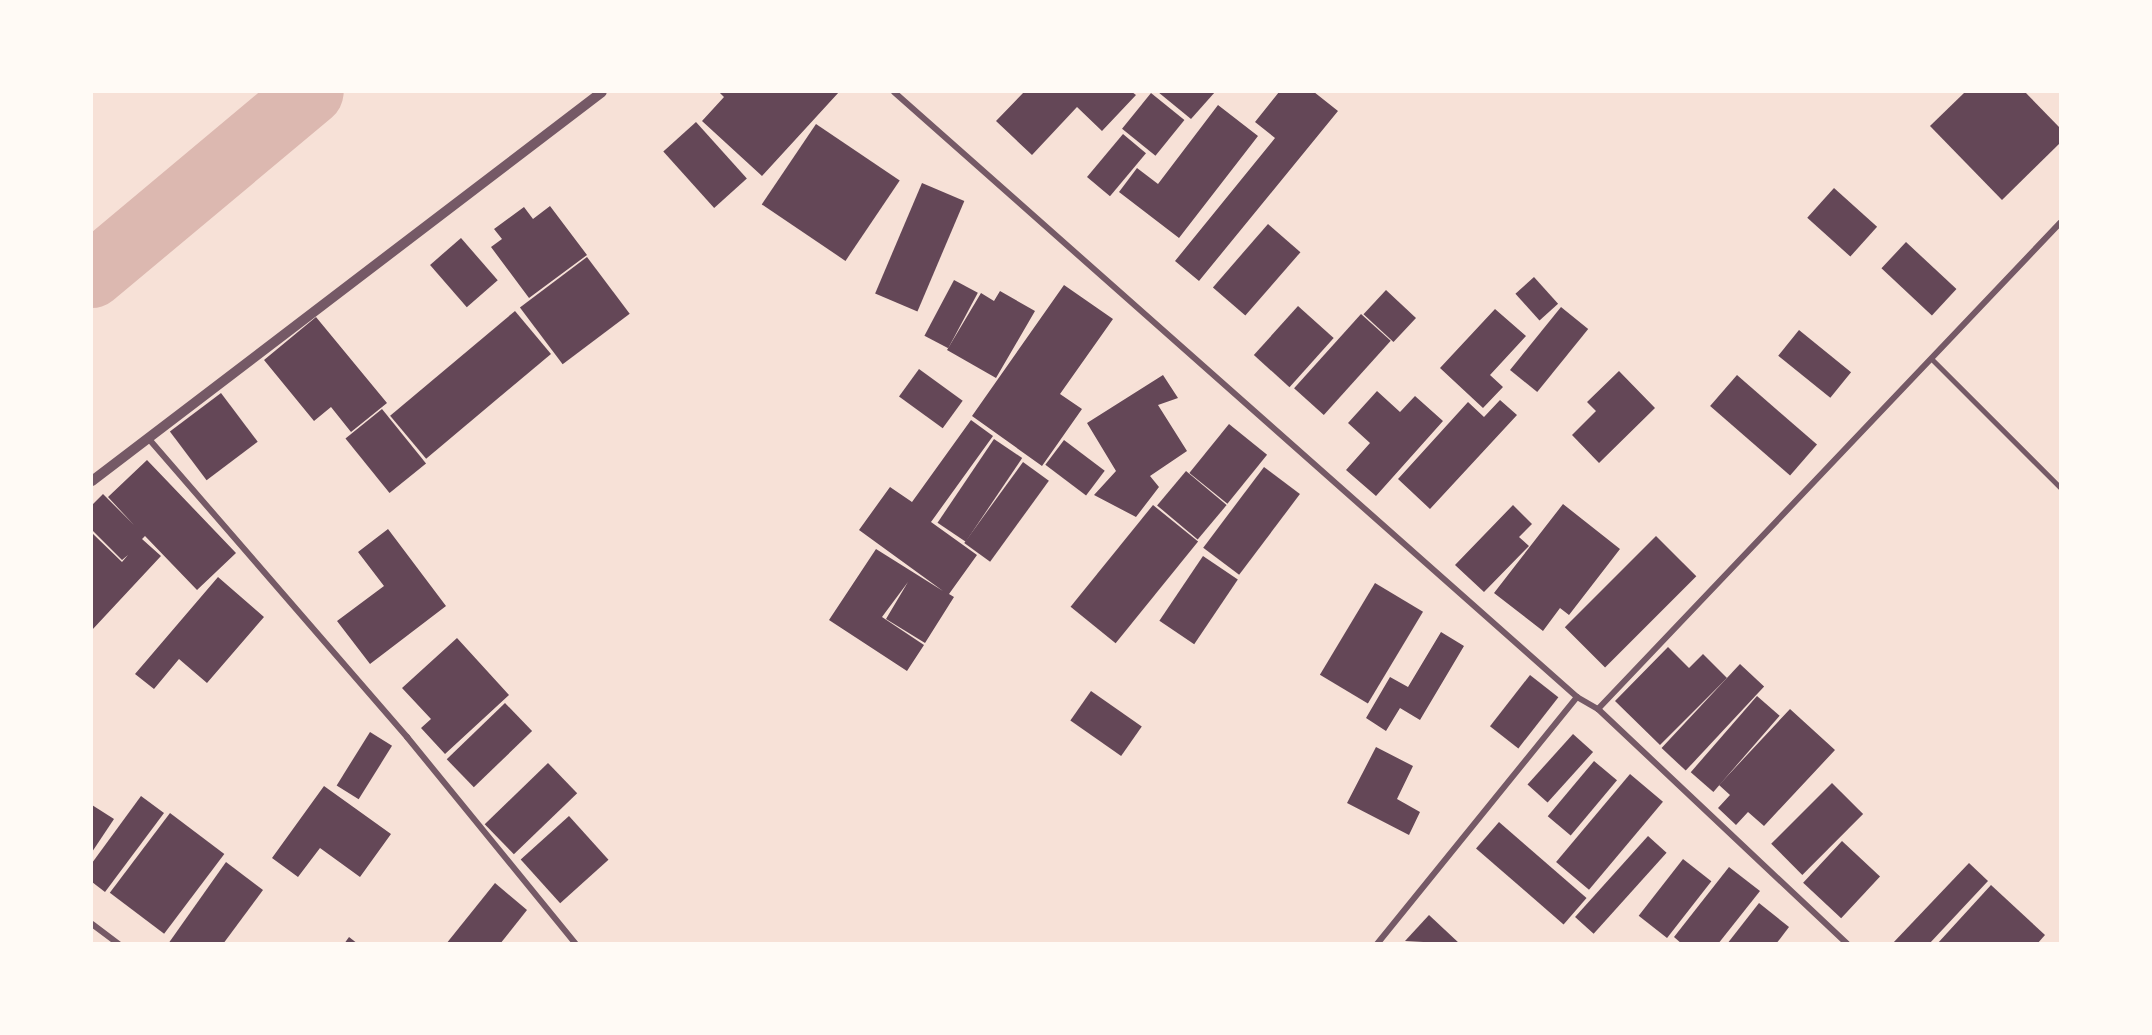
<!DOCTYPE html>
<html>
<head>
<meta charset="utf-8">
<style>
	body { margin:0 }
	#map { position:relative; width:2152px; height:1035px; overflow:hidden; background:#f7e1d7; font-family:"Source Sans 3",sans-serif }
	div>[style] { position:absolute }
	.river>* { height:66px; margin:-33px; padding:0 33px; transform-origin:33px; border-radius:33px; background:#dcb8b0 }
	.building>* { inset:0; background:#644757; transform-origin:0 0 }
	.service>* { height:4.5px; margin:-2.25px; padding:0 2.25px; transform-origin:2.25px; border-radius:2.25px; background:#755966 }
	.minor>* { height:6px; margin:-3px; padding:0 3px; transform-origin:3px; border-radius:3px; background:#755966 }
	.tertiary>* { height:10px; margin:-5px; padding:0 5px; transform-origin:5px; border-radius:5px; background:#755966 }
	span { translate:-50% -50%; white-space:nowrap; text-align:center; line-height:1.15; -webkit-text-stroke:4.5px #fffaf5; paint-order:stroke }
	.frame { position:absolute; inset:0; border:93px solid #fffaf5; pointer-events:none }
</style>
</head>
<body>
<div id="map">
	<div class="river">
		<i style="left:92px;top:275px;width:285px;rotate:-39.9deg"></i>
	</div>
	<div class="building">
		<i style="clip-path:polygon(719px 92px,802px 93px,839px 92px,762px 176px,702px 121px,724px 97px)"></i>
		<i style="clip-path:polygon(1024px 92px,1132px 92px,1136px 95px,1102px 131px,1077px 107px,1032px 155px,996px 121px)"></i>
		<i style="clip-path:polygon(1158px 92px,1215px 92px,1191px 119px)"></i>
		<i style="clip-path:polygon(1279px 92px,1314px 92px,1338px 111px,1199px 281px,1175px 261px,1275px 138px,1255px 122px)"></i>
		<i style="clip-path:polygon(1965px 92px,2025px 92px,2060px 128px,2060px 143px,2002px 200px,1930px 126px)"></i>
		<i style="left:1151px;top:93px;width:43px;height:46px;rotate:39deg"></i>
		<i style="clip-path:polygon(1218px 105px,1258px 136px,1179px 238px,1119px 192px,1137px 168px,1158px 184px)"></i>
		<i style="left:696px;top:122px;width:76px;height:44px;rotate:48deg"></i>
		<i style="left:816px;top:124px;width:101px;height:97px;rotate:34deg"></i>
		<i style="left:1123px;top:134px;width:30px;height:56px;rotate:40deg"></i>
		<i style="left:922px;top:183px;width:46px;height:120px;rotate:23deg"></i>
		<i style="left:1834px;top:188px;width:58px;height:40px;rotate:42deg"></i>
		<i style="clip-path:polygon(550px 206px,587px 255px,529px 298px,491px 247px,502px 239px,494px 229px,524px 207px,533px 219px)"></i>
		<i style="left:1268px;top:224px;width:43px;height:84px;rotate:41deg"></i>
		<i style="left:461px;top:238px;width:56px;height:41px;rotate:49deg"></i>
		<i style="left:1906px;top:242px;width:69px;height:36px;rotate:43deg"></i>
		<i style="left:587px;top:257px;width:71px;height:84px;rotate:53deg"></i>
		<i style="left:1534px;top:277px;width:36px;height:25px;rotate:48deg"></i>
		<i style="left:954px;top:280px;width:27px;height:63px;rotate:28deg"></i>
		<i style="clip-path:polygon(1064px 285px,1113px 319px,1060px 394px,1082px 409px,1042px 466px,972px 416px)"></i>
		<i style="left:1386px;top:290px;width:41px;height:33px;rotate:43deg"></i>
		<i style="clip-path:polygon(1000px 291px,1035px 311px,996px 378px,947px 350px,981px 293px,994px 301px)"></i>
		<i style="left:1298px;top:306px;width:48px;height:66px;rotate:42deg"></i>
		<i style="left:1561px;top:307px;width:35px;height:81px;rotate:39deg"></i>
		<i style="clip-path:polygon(1495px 309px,1526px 336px,1490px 375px,1503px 387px,1483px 408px,1440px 368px)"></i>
		<i style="left:515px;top:311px;width:56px;height:163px;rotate:50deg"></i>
		<i style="left:1361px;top:314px;width:40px;height:100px;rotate:42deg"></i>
		<i style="clip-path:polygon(316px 317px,387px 403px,351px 432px,331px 407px,314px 421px,264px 360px)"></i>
		<i style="left:1799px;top:330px;width:67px;height:33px;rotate:39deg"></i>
		<i style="left:919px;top:369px;width:54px;height:34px;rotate:36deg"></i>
		<i style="clip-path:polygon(1619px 371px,1655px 408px,1599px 463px,1572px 435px,1596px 411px,1587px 402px)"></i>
		<i style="clip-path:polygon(1163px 375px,1178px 398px,1158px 405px,1187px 451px,1150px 476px,1159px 487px,1136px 517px,1094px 495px,1116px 471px,1087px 423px)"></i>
		<i style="left:1737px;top:375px;width:106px;height:41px;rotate:41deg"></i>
		<i style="clip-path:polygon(1377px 391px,1400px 412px,1415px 396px,1443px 421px,1376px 496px,1346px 470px,1370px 443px,1348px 423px)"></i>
		<i style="left:221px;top:393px;width:61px;height:64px;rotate:53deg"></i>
		<i style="clip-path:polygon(1500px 400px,1517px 415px,1430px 509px,1398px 479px,1468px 402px,1484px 417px)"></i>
		<i style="left:382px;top:409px;width:70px;height:47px;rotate:51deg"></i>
		<i style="clip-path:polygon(971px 420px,993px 436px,931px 522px,977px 555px,949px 594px,954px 597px,925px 643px,886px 619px,908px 582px,882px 617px,924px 645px,907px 671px,829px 620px,876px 549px,943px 591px,859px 530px,890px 487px,912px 502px)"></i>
		<i style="left:1229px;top:424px;width:49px;height:63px;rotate:39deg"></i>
		<i style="left:994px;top:439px;width:34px;height:101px;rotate:34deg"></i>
		<i style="left:1064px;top:440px;width:51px;height:31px;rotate:37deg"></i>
		<i style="clip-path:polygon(147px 460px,236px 553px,197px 590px,145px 536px,142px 539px,161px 556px,92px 630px,92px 533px,122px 562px,128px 555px,122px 560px,92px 530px,92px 505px,103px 494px,134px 525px,108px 497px)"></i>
		<i style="left:1023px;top:462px;width:32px;height:100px;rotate:36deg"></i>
		<i style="left:1264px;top:467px;width:45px;height:101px;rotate:37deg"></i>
		<i style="left:1186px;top:471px;width:53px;height:45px;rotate:40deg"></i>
		<i style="clip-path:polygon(1563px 504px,1620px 549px,1569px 615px,1560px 608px,1543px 631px,1494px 593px)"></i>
		<i style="left:1153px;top:505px;width:58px;height:131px;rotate:39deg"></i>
		<i style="clip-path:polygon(1513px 505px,1532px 524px,1519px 537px,1529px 546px,1484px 592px,1455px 565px)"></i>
		<i style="clip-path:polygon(388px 529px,446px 606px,370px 664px,337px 621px,384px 586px,358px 552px)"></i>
		<i style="left:1656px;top:536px;width:57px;height:129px;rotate:45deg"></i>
		<i style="left:1203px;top:556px;width:42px;height:78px;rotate:34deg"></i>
		<i style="clip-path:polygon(218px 577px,264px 617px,207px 683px,179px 659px,154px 689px,135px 674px)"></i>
		<i style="left:1375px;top:583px;width:56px;height:107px;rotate:31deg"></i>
		<i style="clip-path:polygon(1441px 632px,1464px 646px,1420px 720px,1400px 708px,1386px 731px,1366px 718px,1390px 677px,1408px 687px)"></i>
		<i style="clip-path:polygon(457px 638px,509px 695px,445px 754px,421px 728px,431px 719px,402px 688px)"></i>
		<i style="clip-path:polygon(1668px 647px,1689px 668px,1703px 654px,1727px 678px,1660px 745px,1615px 701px)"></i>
		<i style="left:1740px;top:664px;width:33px;height:115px;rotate:43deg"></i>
		<i style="left:1530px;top:675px;width:36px;height:65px;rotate:38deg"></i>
		<i style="left:1091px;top:691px;width:62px;height:36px;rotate:35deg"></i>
		<i style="left:1757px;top:696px;width:30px;height:101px;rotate:41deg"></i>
		<i style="left:505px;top:703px;width:39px;height:81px;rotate:46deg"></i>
		<i style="clip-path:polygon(1790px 709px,1835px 750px,1764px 826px,1748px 812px,1736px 825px,1718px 808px,1730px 795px,1719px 785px)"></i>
		<i style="left:370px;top:732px;width:26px;height:63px;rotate:32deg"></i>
		<i style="left:1573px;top:734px;width:27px;height:68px;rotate:42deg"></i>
		<i style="clip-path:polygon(1376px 747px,1413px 766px,1397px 799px,1420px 812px,1409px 835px,1347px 803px)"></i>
		<i style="left:1594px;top:761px;width:30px;height:72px;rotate:40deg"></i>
		<i style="left:548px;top:763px;width:42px;height:88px;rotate:46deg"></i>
		<i style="left:1630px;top:774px;width:43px;height:115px;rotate:40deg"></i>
		<i style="left:1832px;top:783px;width:44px;height:86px;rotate:45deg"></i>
		<i style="clip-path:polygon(324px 786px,391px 834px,360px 877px,320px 848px,298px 877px,272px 858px)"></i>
		<i style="clip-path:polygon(141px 796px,164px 813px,105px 892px,92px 882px,92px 863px)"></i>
		<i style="clip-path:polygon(92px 805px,114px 819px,92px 852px)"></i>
		<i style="left:170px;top:813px;width:68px;height:100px;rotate:37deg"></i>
		<i style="left:569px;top:816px;width:59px;height:65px;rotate:48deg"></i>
		<i style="left:1499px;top:822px;width:116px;height:35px;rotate:41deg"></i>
		<i style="left:1648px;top:836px;width:25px;height:109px;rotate:42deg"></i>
		<i style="left:1842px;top:841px;width:52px;height:57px;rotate:43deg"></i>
		<i style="left:1683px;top:859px;width:36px;height:72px;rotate:38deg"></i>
		<i style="clip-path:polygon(226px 862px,263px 890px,223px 944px,168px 944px)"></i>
		<i style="clip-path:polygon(1969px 863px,1988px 881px,1929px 944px,1892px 944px)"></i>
		<i style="clip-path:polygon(1729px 867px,1760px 891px,1718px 944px,1682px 944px,1674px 937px)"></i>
		<i style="clip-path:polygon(495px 883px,527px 910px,500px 944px,446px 944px)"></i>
		<i style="clip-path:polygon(1991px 885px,2045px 935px,2037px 944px,1937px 944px)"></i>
		<i style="clip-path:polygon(1759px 903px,1789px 927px,1776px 944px,1727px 944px)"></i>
		<i style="clip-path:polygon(1429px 915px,1460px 944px,1405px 941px)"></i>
		<i style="clip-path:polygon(349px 937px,358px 944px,344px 944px)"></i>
	</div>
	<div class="service">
		<i style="left:1932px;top:359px;width:181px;rotate:45deg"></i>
	</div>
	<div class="minor">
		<i style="left:894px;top:92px;width:912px;rotate:41.53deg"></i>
		<i style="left:1577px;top:697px;width:24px;rotate:30deg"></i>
		<i style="left:1598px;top:709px;width:342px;rotate:43.3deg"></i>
		<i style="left:148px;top:438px;width:396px;rotate:49.1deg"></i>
		<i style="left:407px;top:737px;width:267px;rotate:50.8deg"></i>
		<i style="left:1598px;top:709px;width:671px;rotate:-46.45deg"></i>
		<i style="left:92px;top:924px;width:34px;rotate:37deg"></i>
		<i style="left:1377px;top:944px;width:318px;rotate:-51deg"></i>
	</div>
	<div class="tertiary">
		<i style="left:92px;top:481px;width:641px;rotate:-37.33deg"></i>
	</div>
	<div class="frame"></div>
</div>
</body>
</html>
